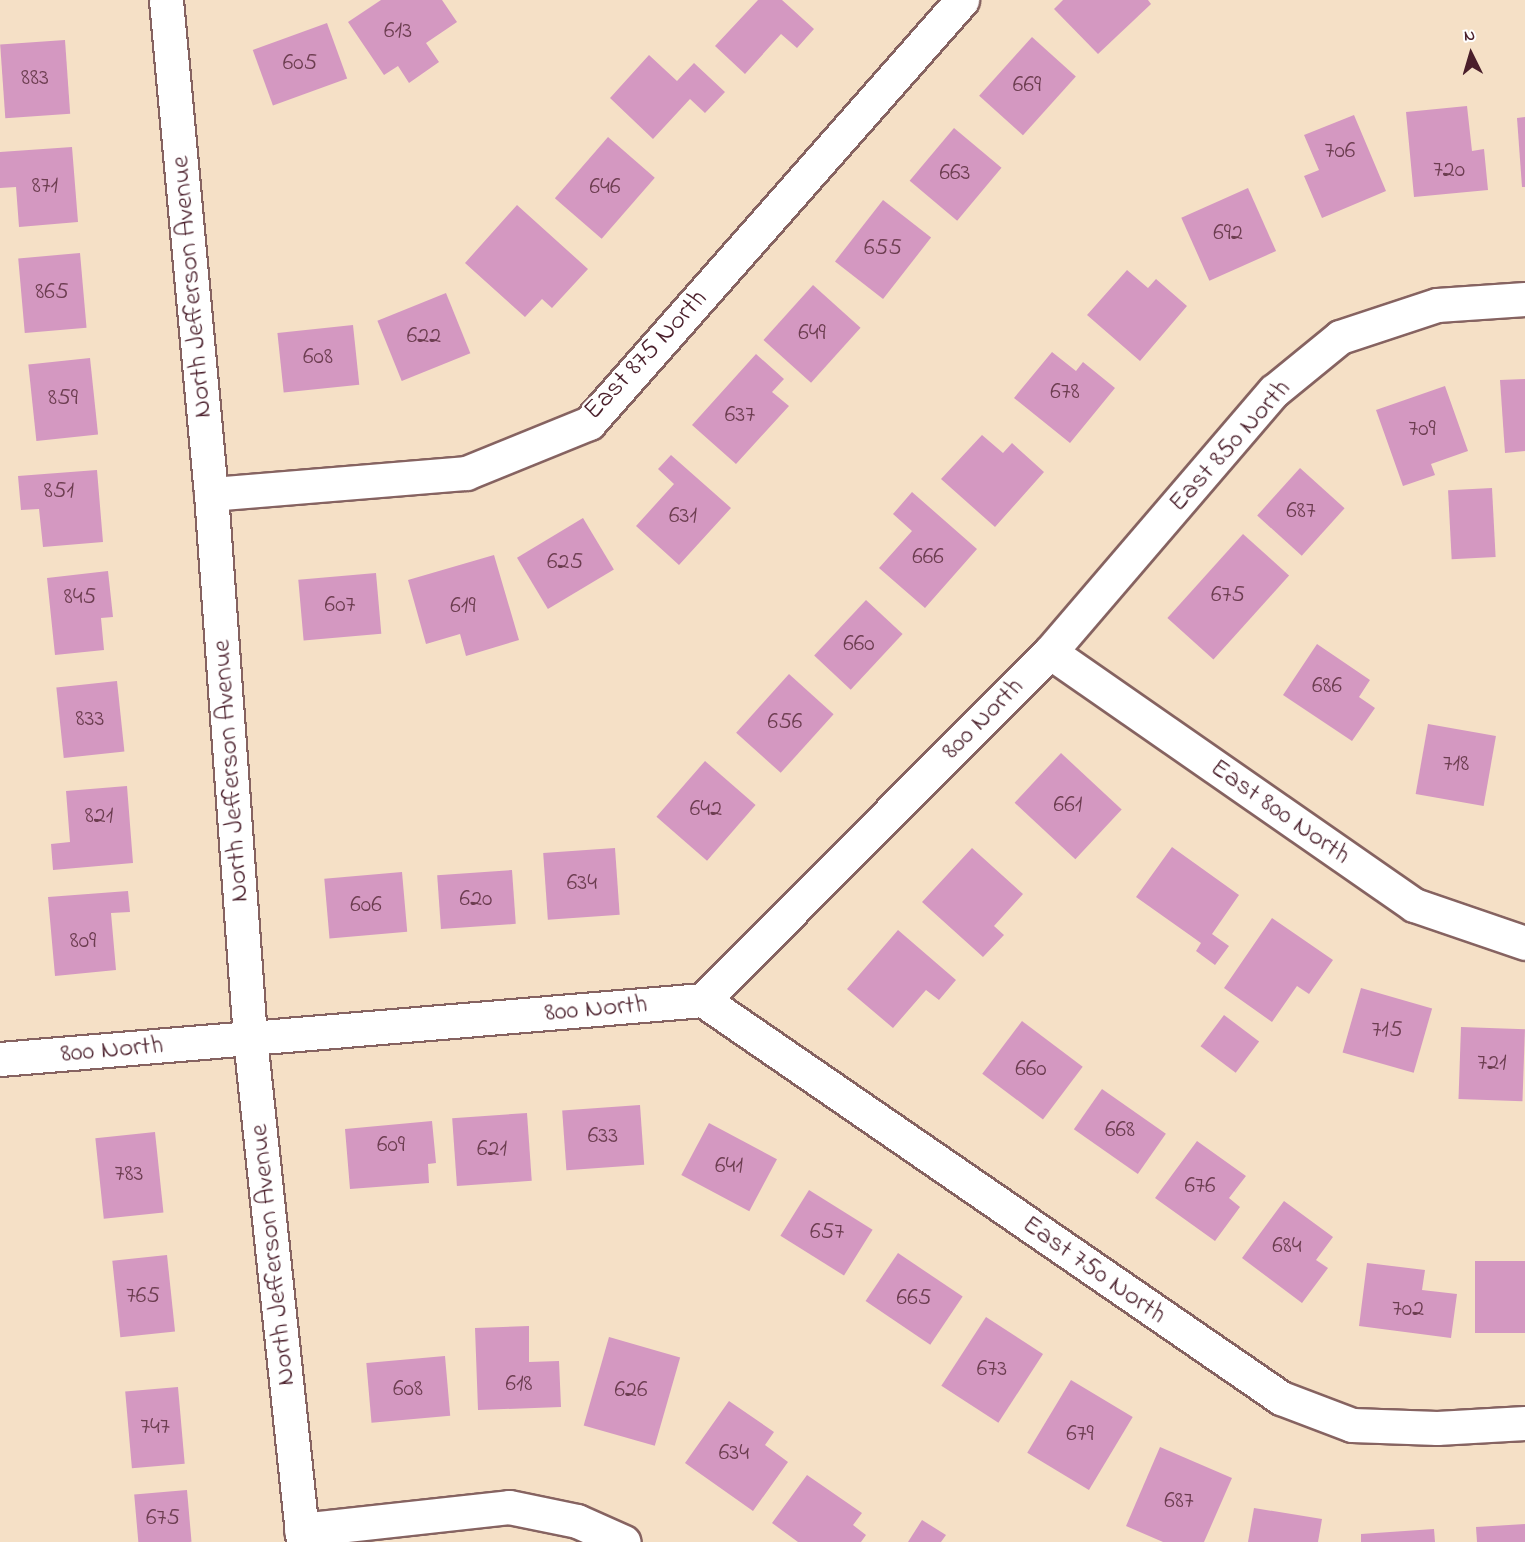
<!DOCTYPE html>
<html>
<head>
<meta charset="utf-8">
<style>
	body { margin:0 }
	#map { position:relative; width:1525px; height:1542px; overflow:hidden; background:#f5e0c6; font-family:"Indie Flower",sans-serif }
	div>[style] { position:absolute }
	.building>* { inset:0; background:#d498c1; transform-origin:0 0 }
	.roads { filter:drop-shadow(2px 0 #866361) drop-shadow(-2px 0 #866361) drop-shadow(0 2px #866361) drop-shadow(0 -2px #866361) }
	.minor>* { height:33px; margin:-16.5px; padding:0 16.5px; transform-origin:16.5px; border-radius:16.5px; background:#fff }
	span { translate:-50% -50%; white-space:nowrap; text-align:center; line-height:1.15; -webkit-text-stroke:4.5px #fff; paint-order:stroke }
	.number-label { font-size:24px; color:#6c3d50 }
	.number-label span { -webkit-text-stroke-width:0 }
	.street-label { font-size:27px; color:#4a1f2b }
	.north { position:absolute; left:1441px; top:24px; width:60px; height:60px; -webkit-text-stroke:4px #fff; paint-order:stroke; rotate:355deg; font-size:16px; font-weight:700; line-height:24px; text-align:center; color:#4a1f2b }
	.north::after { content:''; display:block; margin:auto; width:21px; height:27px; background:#4a1f2b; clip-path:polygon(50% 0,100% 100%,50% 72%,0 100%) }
</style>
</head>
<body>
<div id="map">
	<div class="building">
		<i style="clip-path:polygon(381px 0,442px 0,457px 22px,426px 43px,439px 62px,409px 83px,398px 66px,384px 75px,348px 22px)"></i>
		<i style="clip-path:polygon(758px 0,782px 0,814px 29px,797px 48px,781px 34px,745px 74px,715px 46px)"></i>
		<i style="clip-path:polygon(1063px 0,1148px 0,1151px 4px,1098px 54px,1054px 9px)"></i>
		<i style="left:327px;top:23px;width:59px;height:79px;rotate:70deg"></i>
		<i style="left:1032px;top:37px;width:59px;height:79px;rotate:42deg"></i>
		<i style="left:65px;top:40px;width:74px;height:65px;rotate:86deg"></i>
		<i style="clip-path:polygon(649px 55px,677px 81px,694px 63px,725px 92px,705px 113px,690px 99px,653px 139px,610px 98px)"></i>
		<i style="clip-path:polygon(1467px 106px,1472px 151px,1484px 149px,1488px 190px,1414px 197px,1406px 112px)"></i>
		<i style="clip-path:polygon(1354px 115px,1386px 191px,1322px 218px,1304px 176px,1319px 170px,1304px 135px)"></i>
		<i style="clip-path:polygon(1525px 117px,1525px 187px,1522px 187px,1517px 118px)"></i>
		<i style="left:954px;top:128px;width:62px;height:69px;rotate:40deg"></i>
		<i style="left:608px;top:137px;width:62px;height:81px;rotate:41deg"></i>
		<i style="clip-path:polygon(72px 147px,78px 222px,19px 227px,16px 187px,0 188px,0 152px)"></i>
		<i style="left:1248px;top:188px;width:69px;height:73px;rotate:66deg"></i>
		<i style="left:883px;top:200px;width:61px;height:78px;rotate:38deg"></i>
		<i style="clip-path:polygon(517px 205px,588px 269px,552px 308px,542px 299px,525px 317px,465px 263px)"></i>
		<i style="left:80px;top:253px;width:75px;height:62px;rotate:85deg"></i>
		<i style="clip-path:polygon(1127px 270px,1148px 288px,1156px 279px,1187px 306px,1140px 361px,1087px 315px)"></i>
		<i style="left:813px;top:285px;width:64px;height:74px;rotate:42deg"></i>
		<i style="left:446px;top:293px;width:65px;height:74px;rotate:68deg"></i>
		<i style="left:353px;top:325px;width:60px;height:76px;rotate:84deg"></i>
		<i style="clip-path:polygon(1052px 352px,1076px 371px,1083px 362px,1115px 388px,1070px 443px,1014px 398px)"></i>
		<i style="clip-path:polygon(756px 354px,784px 379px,772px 392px,789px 406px,736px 464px,692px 425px)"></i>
		<i style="left:90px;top:358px;width:77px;height:62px;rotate:84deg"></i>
		<i style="clip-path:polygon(1525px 379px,1525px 451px,1505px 453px,1500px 380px)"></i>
		<i style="clip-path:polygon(1445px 386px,1468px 451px,1431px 464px,1435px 475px,1403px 486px,1376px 410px)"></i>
		<i style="clip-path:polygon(982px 435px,1003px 453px,1012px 443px,1044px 472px,995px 527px,941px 479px)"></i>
		<i style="clip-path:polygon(671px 455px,731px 508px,679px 565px,636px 526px,674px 484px,658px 469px)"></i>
		<i style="left:1300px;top:468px;width:60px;height:64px;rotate:42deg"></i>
		<i style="clip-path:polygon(97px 470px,103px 542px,43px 547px,39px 509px,21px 510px,18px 476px)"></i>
		<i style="left:1492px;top:488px;width:69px;height:44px;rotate:87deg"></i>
		<i style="clip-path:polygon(912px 492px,977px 549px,925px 608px,879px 568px,912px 531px,893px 514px)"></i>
		<i style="left:583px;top:518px;width:60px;height:77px;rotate:59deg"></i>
		<i style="left:1243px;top:534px;width:62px;height:113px;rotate:42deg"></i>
		<i style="clip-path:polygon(494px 555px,519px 640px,466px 656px,460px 634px,426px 644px,408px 580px)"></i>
		<i style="clip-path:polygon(108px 571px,113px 617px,101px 618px,104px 650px,55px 655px,47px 578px)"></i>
		<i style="left:376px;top:573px;width:61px;height:78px;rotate:85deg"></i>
		<i style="left:866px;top:600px;width:50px;height:76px;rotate:43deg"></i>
		<i style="clip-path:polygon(1317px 644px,1370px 680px,1359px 697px,1375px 708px,1352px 741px,1283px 695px)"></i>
		<i style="left:789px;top:674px;width:60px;height:79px;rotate:42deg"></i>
		<i style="left:117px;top:681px;width:71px;height:61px;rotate:84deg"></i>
		<i style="left:1428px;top:724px;width:69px;height:71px;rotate:10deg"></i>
		<i style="left:1061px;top:753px;width:83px;height:68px;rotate:43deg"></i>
		<i style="left:705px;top:761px;width:67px;height:74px;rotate:41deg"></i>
		<i style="clip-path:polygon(127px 786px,133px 863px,53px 870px,51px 844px,70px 842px,66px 791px)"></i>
		<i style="clip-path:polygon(1172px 847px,1239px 895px,1212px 934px,1229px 946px,1215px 965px,1196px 951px,1201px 943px,1136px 897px)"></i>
		<i style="left:615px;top:848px;width:67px;height:72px;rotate:86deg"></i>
		<i style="clip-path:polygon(972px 848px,1023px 894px,994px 926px,1004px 935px,983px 957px,922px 902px)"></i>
		<i style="left:512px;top:870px;width:54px;height:75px;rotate:86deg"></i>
		<i style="left:402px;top:872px;width:60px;height:78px;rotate:85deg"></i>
		<i style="clip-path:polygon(128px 891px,130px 912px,111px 913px,116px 970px,55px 976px,48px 897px)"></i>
		<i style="clip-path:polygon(1272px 918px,1333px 960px,1309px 994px,1297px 986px,1272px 1022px,1224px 988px)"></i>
		<i style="clip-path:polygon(898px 930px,956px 980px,939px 1000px,926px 990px,893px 1028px,847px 989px)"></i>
		<i style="left:1361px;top:988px;width:74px;height:67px;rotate:16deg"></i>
		<i style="left:1224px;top:1015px;width:44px;height:39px;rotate:37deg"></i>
		<i style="left:1022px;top:1021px;width:76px;height:66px;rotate:37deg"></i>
		<i style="left:1461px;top:1027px;width:64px;height:72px;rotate:2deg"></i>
		<i style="left:1102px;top:1089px;width:78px;height:49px;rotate:35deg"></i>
		<i style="left:640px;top:1105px;width:60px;height:78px;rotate:86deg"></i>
		<i style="left:527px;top:1113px;width:68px;height:75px;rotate:86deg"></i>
		<i style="clip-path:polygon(432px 1121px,436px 1163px,428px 1164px,429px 1183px,350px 1189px,345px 1129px)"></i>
		<i style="left:709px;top:1123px;width:77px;height:59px;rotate:28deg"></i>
		<i style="left:155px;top:1132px;width:81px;height:60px;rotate:84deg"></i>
		<i style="clip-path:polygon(1197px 1141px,1246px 1176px,1229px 1198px,1240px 1207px,1215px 1241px,1155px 1198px)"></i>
		<i style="left:809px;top:1190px;width:75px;height:54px;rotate:32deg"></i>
		<i style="clip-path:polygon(1284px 1201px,1333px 1237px,1316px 1260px,1328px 1268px,1302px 1303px,1242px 1258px)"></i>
		<i style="left:898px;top:1253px;width:78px;height:58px;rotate:34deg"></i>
		<i style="left:167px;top:1255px;width:77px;height:55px;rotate:84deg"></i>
		<i style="left:1525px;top:1261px;width:72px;height:50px;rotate:90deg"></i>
		<i style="clip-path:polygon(1367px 1263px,1425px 1270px,1422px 1290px,1457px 1294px,1451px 1338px,1359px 1326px)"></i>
		<i style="left:986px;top:1317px;width:68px;height:82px;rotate:33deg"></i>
		<i style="clip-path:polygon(529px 1326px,529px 1362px,559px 1361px,561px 1407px,478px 1410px,475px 1328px)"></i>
		<i style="left:609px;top:1337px;width:74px;height:92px;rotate:16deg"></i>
		<i style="left:445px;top:1356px;width:60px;height:79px;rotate:85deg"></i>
		<i style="left:1071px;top:1380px;width:72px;height:85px;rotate:31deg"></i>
		<i style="left:178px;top:1387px;width:77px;height:53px;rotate:85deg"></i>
		<i style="clip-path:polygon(729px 1401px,774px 1432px,765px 1445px,788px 1462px,753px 1511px,685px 1463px)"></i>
		<i style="clip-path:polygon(1160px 1447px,1232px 1478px,1204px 1542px,1163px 1542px,1126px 1526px)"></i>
		<i style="clip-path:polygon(807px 1475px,862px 1513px,853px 1525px,866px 1535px,861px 1542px,798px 1542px,772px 1523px)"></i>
		<i style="left:187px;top:1490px;width:52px;height:53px;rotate:85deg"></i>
		<i style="clip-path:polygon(1254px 1508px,1322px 1519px,1318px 1542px,1248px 1542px)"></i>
		<i style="clip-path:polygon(922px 1520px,946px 1535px,941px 1542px,908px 1542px)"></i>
		<i style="clip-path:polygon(1525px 1524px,1525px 1542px,1477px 1542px,1476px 1527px)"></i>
		<i style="clip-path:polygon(1434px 1529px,1435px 1542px,1361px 1542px,1361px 1534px)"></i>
	</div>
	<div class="roads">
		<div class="minor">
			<i style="left:166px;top:0;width:496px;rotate:84.8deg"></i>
			<i style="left:211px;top:494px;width:545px;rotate:85.9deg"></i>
			<i style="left:250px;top:1038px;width:507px;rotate:84deg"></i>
			<i style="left:211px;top:494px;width:256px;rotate:-4.7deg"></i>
			<i style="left:466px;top:473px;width:133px;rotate:-22.1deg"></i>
			<i style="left:589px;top:423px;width:564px;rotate:-48.59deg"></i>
			<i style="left:1050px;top:652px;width:443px;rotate:34.8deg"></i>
			<i style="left:1414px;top:905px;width:117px;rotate:18.9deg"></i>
			<i style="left:703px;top:1000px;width:702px;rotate:34.55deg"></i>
			<i style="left:1281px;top:1398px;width:76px;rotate:20.8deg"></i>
			<i style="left:1352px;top:1425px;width:85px;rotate:2deg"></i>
			<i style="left:1437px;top:1428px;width:88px;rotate:-3.3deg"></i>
			<i style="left:0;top:1059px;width:705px;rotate:-4.8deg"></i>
			<i style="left:703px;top:1000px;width:491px;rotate:-45.1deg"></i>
			<i style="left:1050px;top:652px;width:344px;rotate:-49.4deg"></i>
			<i style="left:1274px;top:391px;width:85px;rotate:-39.3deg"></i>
			<i style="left:1340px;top:337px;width:102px;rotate:-18.3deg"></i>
			<i style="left:1437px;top:305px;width:88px;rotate:-3.9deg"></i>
			<i style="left:301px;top:1530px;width:209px;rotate:-6.3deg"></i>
			<i style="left:509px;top:1507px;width:69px;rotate:11.6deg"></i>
			<i style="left:577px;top:1521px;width:51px;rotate:24.1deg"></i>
		</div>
	</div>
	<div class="number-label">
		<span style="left:398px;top:32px">613</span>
		<span style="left:300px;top:64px">605</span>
		<span style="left:35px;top:79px">883</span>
		<span style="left:1027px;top:86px">669</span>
		<span style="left:1340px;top:152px">706</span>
		<span style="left:1449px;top:171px">720</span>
		<span style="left:955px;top:174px">663</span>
		<span style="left:45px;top:187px">871</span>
		<span style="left:605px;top:188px">646</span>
		<span style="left:1228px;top:234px">692</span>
		<span style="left:883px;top:249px">655</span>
		<span style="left:52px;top:293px">865</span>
		<span style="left:812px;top:334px">649</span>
		<span style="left:424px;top:337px">622</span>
		<span style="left:318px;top:358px">608</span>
		<span style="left:1065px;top:393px">678</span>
		<span style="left:63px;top:399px">859</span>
		<span style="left:740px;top:416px">637</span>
		<span style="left:1422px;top:430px">709</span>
		<span style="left:59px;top:492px">851</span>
		<span style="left:1301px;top:512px">687</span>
		<span style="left:683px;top:517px">631</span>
		<span style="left:928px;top:558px">666</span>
		<span style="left:565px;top:563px">625</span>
		<span style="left:1228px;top:596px">675</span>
		<span style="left:80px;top:598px">845</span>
		<span style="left:340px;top:606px">607</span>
		<span style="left:463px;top:607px">619</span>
		<span style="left:859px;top:645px">660</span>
		<span style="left:1327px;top:687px">686</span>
		<span style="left:90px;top:720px">833</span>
		<span style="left:785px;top:723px">656</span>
		<span style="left:1456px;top:765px">718</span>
		<span style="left:1068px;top:806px">661</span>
		<span style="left:706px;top:810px">642</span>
		<span style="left:99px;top:817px">821</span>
		<span style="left:582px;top:884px">634</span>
		<span style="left:476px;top:900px">620</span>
		<span style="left:366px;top:906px">606</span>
		<span style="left:83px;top:942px">809</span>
		<span style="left:1387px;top:1031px">715</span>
		<span style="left:1492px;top:1064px">721</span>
		<span style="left:1031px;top:1070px">660</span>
		<span style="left:1120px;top:1131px">668</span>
		<span style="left:603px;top:1137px">633</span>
		<span style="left:391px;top:1146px">609</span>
		<span style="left:492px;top:1150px">621</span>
		<span style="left:729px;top:1167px">641</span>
		<span style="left:129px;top:1175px">783</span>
		<span style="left:1200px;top:1187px">676</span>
		<span style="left:827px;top:1233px">657</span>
		<span style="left:1287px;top:1247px">684</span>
		<span style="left:143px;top:1297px">765</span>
		<span style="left:914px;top:1299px">665</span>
		<span style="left:1408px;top:1310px">702</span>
		<span style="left:992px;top:1370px">673</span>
		<span style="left:519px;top:1385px">618</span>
		<span style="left:408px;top:1390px">608</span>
		<span style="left:631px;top:1391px">626</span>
		<span style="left:155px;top:1428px">747</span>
		<span style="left:1080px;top:1435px">679</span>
		<span style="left:734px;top:1454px">634</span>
		<span style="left:1179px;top:1502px">687</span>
		<span style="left:163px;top:1519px">675</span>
	</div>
	<div class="street-label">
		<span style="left:192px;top:287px;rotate:-95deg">North Jefferson Avenue</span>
		<span style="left:646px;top:355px;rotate:-47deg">East 875 North</span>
		<span style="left:1230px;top:446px;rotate:-48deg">East 850 North</span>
		<span style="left:983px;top:719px;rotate:-45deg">800 North</span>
		<span style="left:231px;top:771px;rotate:-94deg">North Jefferson Avenue</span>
		<span style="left:1280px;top:812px;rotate:35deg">East 800 North</span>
		<span style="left:596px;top:1009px;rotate:-5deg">800 North</span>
		<span style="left:112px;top:1050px;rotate:-5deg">800 North</span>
		<span style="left:273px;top:1255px;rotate:-96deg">North Jefferson Avenue</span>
		<span style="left:1094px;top:1270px;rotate:35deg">East 750 North</span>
	</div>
	<div class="north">N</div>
</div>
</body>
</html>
